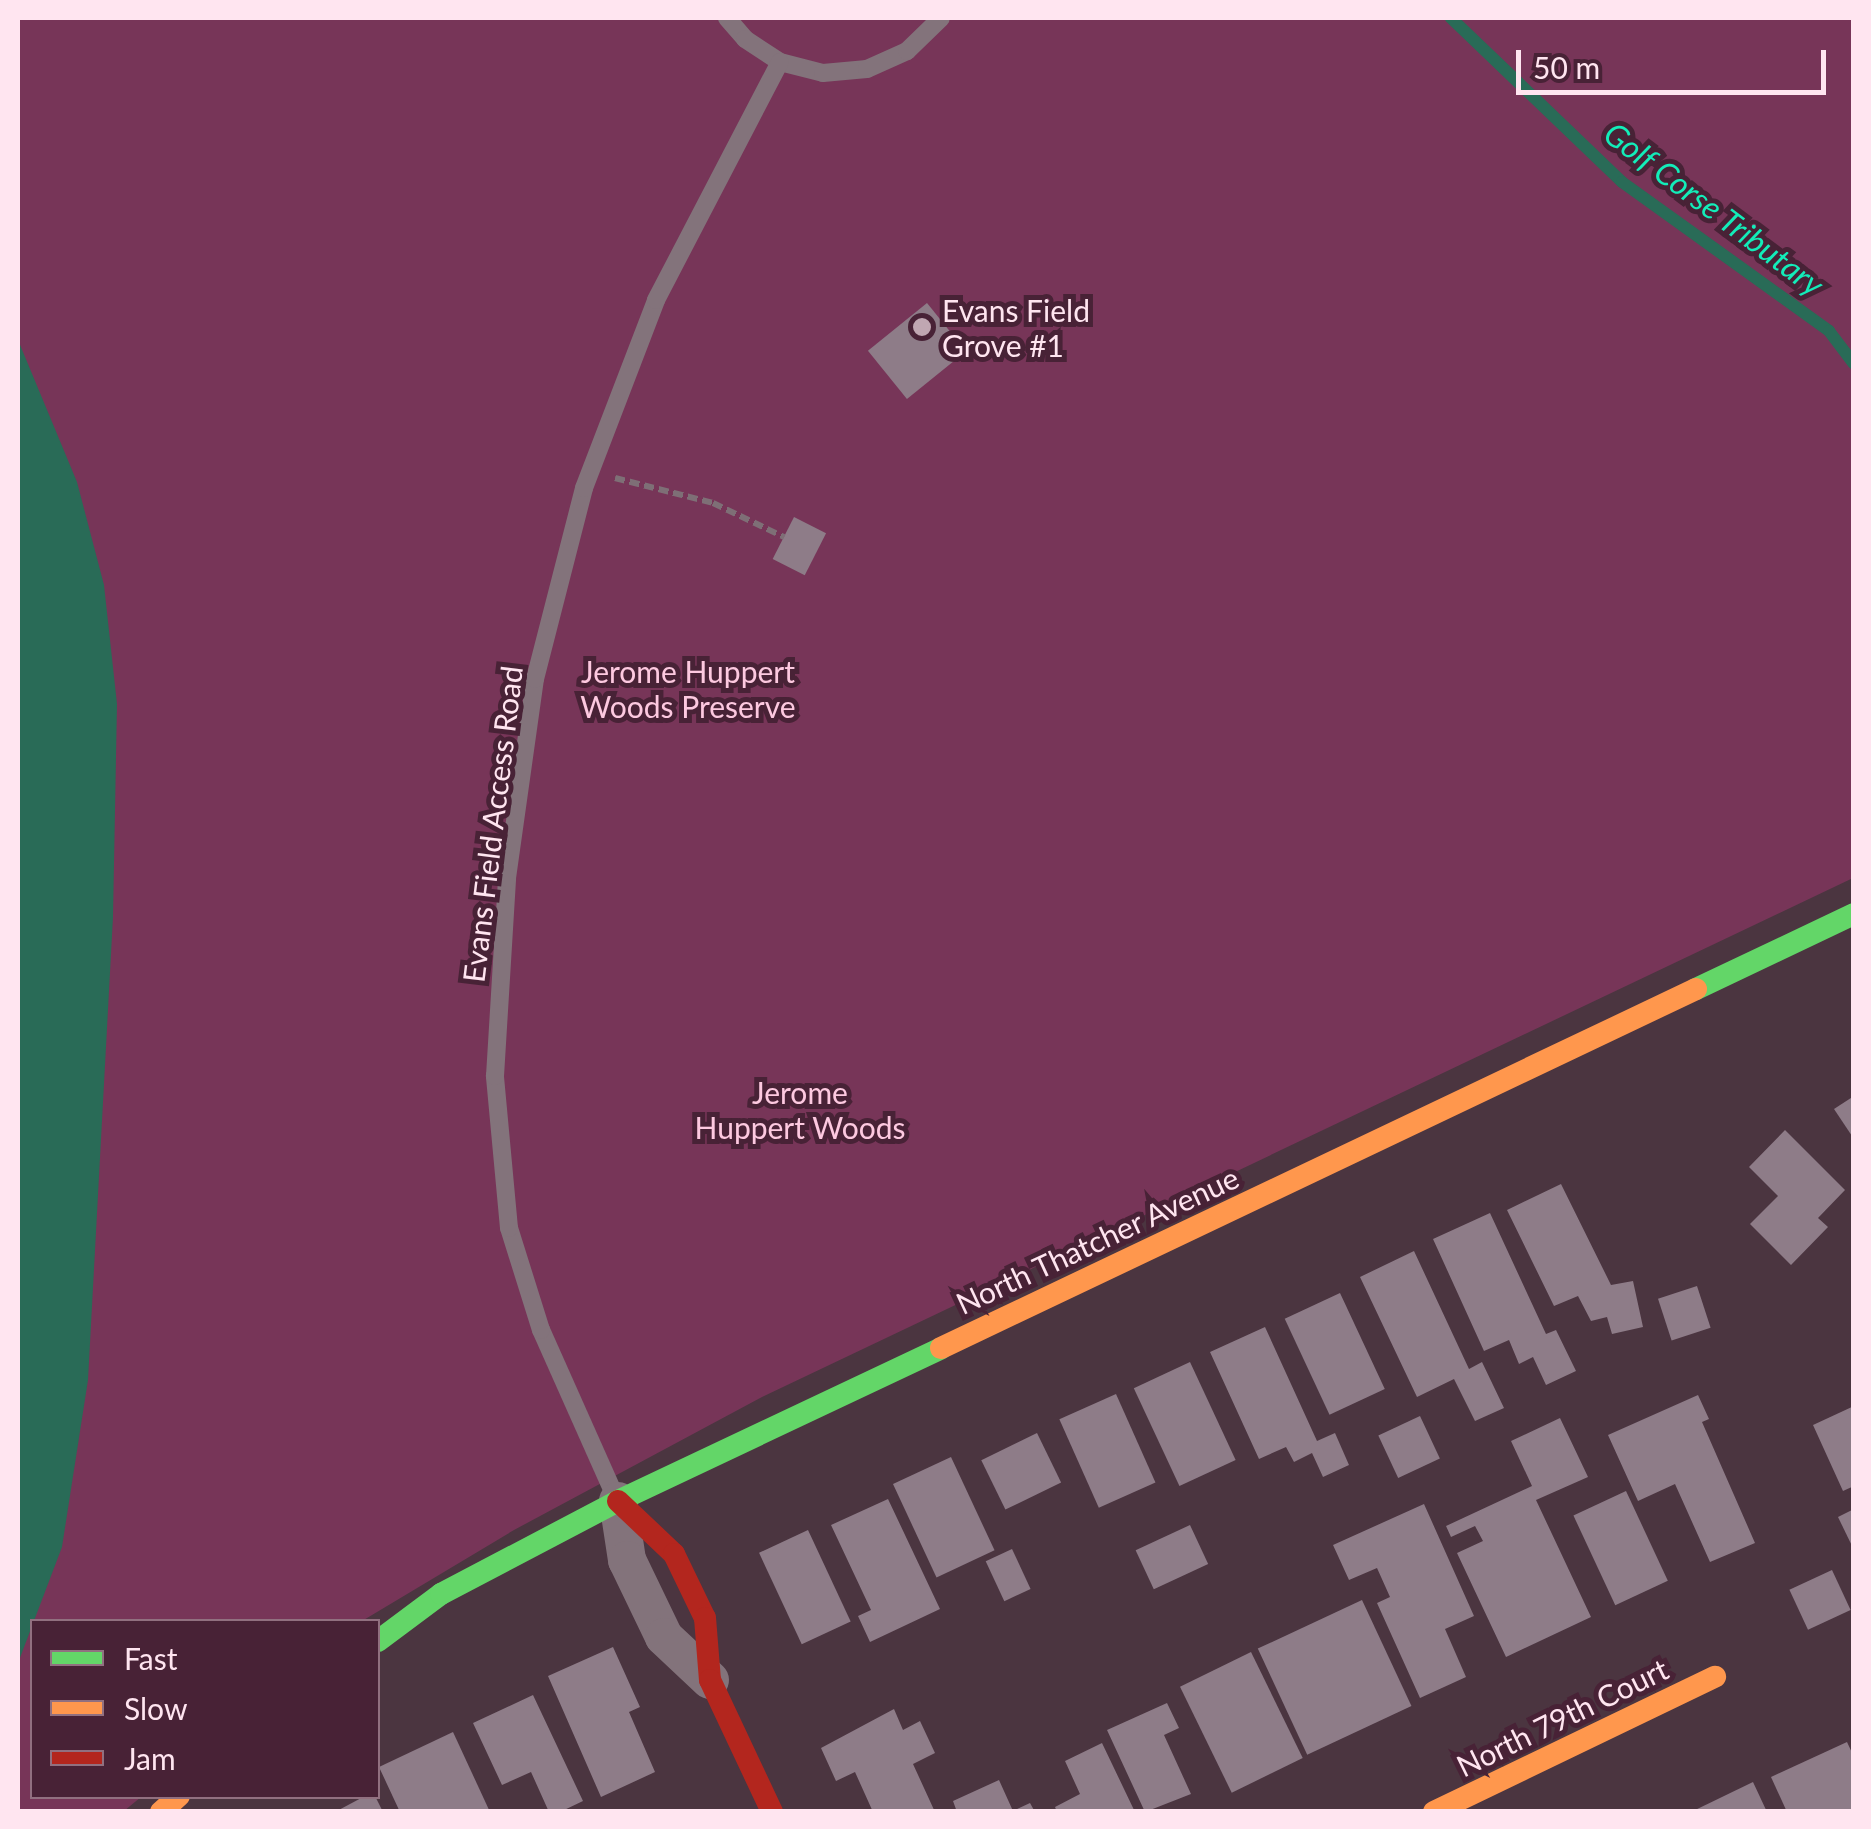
<!DOCTYPE html>
<html>
<head>
<meta charset="utf-8">
<style>
	body { margin:0 }
	#map { position:relative; width:1871px; height:1829px; overflow:hidden; background:#4b3540; font-family:Lato,sans-serif }
	div>[style] { position:absolute }
	.green>* { inset:0; background:#773558 }
	.water>* { inset:0; background:#296b57 }
	.stream>* { height:12px; margin:-6px; padding:0 6px; transform-origin:6px; border-radius:6px; background:#296b57 }
	.building>* { inset:0; background:#8e7c88; transform-origin:0 0 }
	.path>* { height:6px; margin-top:-3px; transform-origin:0; background:repeating-linear-gradient(90deg,#7e6f76 0 10px,transparent 0 15px) }
	.lane>* { height:18px; margin:-9px; padding:0 9px; transform-origin:9px; border-radius:9px; background:#83737b }
	.street>* { height:38px; margin:-19px; padding:0 19px; transform-origin:19px; border-radius:19px; background:#83737b }
	.fast>* { height:22px; margin:-11px; padding:0 11px; transform-origin:11px; border-radius:11px; background:#63d668 }
	.slow>* { height:22px; margin:-11px; padding:0 11px; transform-origin:11px; border-radius:11px; background:#ff974d }
	.jam>* { height:22px; margin:-11px; padding:0 11px; transform-origin:11px; border-radius:11px; background:#b3261e }
	.dots>* { width:28px; height:28px; translate:-50% -50%; box-sizing:border-box; border:5px solid #482236; border-radius:50% }
	span { translate:-50% -50%; white-space:nowrap; text-align:center; line-height:1.15; -webkit-text-stroke:10px #482236; paint-order:stroke }
	.poi-label { font-size:30px; color:#ffe5f0 }
	.left { translate:0 -50%; text-align:left }
	.park-label { font-size:30px; color:#fdc9e0 }
	.street-label { font-size:30px; color:#ffe5f0 }
	.water-label { font-size:32px; color:#13edb9; font-style:italic }
	.frame { position:absolute; inset:0; border:20px solid #ffe5f0; pointer-events:none }
	.legend { position:absolute; left:30px; top:1619px; width:350px; height:180px; box-sizing:border-box; background:#482236; border:2px solid #917080; margin:0; padding:12px 18px; list-style:none; font-size:30px; color:#ffe5f0 }
	.legend li { display:flex; align-items:center; gap:20px; height:50px }
	.legend b { width:50px; border:2px solid #917080 }
	.scale { position:absolute; left:1516px; top:50px; width:310px; height:45px; box-sizing:border-box; border:5px solid #ffe5f0; border-top:0; padding-left:12px; font-size:30px; line-height:35px; white-space:nowrap; color:#ffe5f0; -webkit-text-stroke:8px #482236; paint-order:stroke }
</style>
</head>
<body>
<div id="map">
	<div class="green">
		<i style="clip-path:polygon(18px 18px,1853px 18px,1853px 878px,762px 1397px,514px 1530px,362px 1621px,32px 1622px,32px 1796px,141px 1797px,124px 1811px,18px 1811px)"></i>
	</div>
	<div class="water">
		<i style="clip-path:polygon(18px 340px,77px 482px,104px 585px,117px 704px,113px 917px,88px 1380px,62px 1547px,18px 1663px)"></i>
	</div>
	<div class="stream">
		<i style="left:1451px;top:18px;width:237px;rotate:43.8deg"></i>
		<i style="left:1622px;top:182px;width:255px;rotate:35.7deg"></i>
		<i style="left:1829px;top:331px;width:41px;rotate:52.9deg"></i>
	</div>
	<div class="building">
		<i style="left:927px;top:303px;width:62px;height:76px;rotate:51deg"></i>
		<i style="left:794px;top:517px;width:36px;height:47px;rotate:27deg"></i>
		<i style="clip-path:polygon(1854px 1096px,1854px 1139px,1834px 1109px)"></i>
		<i style="clip-path:polygon(1785px 1130px,1845px 1190px,1818px 1218px,1828px 1227px,1791px 1265px,1750px 1224px,1778px 1196px,1749px 1167px)"></i>
		<i style="clip-path:polygon(1561px 1184px,1611px 1285px,1633px 1281px,1643px 1327px,1612px 1334px,1607px 1317px,1591px 1321px,1578px 1296px,1554px 1306px,1507px 1210px)"></i>
		<i style="clip-path:polygon(1490px 1213px,1546px 1334px,1556px 1330px,1576px 1371px,1546px 1385px,1533px 1357px,1519px 1364px,1509px 1340px,1484px 1351px,1433px 1239px)"></i>
		<i style="clip-path:polygon(1414px 1251px,1469px 1369px,1482px 1362px,1504px 1408px,1475px 1421px,1454px 1379px,1417px 1397px,1360px 1277px)"></i>
		<i style="left:1697px;top:1286px;width:44px;height:41px;rotate:72deg"></i>
		<i style="left:1340px;top:1293px;width:106px;height:61px;rotate:65deg"></i>
		<i style="clip-path:polygon(1265px 1327px,1317px 1441px,1335px 1433px,1349px 1465px,1323px 1477px,1312px 1453px,1294px 1462px,1286px 1447px,1259px 1459px,1210px 1352px)"></i>
		<i style="left:1190px;top:1362px;width:108px;height:62px;rotate:65deg"></i>
		<i style="left:1116px;top:1394px;width:97px;height:62px;rotate:66deg"></i>
		<i style="clip-path:polygon(1698px 1395px,1709px 1419px,1702px 1422px,1755px 1543px,1710px 1562px,1675px 1484px,1638px 1501px,1608px 1435px)"></i>
		<i style="clip-path:polygon(1854px 1406px,1854px 1486px,1843px 1491px,1813px 1425px)"></i>
		<i style="left:1420px;top:1416px;width:47px;height:46px;rotate:65deg"></i>
		<i style="clip-path:polygon(1560px 1418px,1588px 1477px,1536px 1500px,1591px 1617px,1506px 1657px,1457px 1553px,1483px 1541px,1475px 1526px,1451px 1537px,1446px 1526px,1532px 1486px,1511px 1441px)"></i>
		<i style="left:1037px;top:1433px;width:55px;height:62px;rotate:64deg"></i>
		<i style="left:951px;top:1457px;width:103px;height:64px;rotate:65deg"></i>
		<i style="left:1626px;top:1491px;width:99px;height:58px;rotate:65deg"></i>
		<i style="clip-path:polygon(888px 1499px,940px 1609px,870px 1642px,858px 1616px,871px 1610px,831px 1525px)"></i>
		<i style="clip-path:polygon(1424px 1504px,1474px 1616px,1445px 1629px,1466px 1677px,1420px 1698px,1377px 1603px,1390px 1597px,1377px 1568px,1349px 1580px,1333px 1545px)"></i>
		<i style="clip-path:polygon(1854px 1509px,1854px 1550px,1838px 1517px)"></i>
		<i style="left:1190px;top:1525px;width:43px;height:60px;rotate:65deg"></i>
		<i style="left:808px;top:1530px;width:101px;height:54px;rotate:65deg"></i>
		<i style="left:1012px;top:1549px;width:44px;height:29px;rotate:65deg"></i>
		<i style="left:1832px;top:1570px;width:44px;height:47px;rotate:65deg"></i>
		<i style="left:1362px;top:1600px;width:117px;height:115px;rotate:65deg"></i>
		<i style="clip-path:polygon(613px 1647px,640px 1707px,629px 1712px,655px 1772px,601px 1797px,548px 1676px)"></i>
		<i style="left:1251px;top:1652px;width:118px;height:79px;rotate:64deg"></i>
		<i style="clip-path:polygon(533px 1695px,583px 1801px,560px 1812px,549px 1812px,531px 1772px,502px 1785px,473px 1723px)"></i>
		<i style="clip-path:polygon(1167px 1703px,1179px 1728px,1164px 1735px,1191px 1794px,1145px 1812px,1107px 1730px)"></i>
		<i style="clip-path:polygon(894px 1709px,903px 1730px,920px 1721px,935px 1753px,913px 1764px,935px 1812px,873px 1812px,855px 1772px,836px 1781px,821px 1748px)"></i>
		<i style="clip-path:polygon(453px 1732px,490px 1812px,400px 1812px,379px 1767px)"></i>
		<i style="clip-path:polygon(1847px 1742px,1854px 1757px,1854px 1812px,1787px 1812px,1771px 1777px)"></i>
		<i style="clip-path:polygon(1102px 1743px,1135px 1812px,1057px 1812px,1055px 1807px,1080px 1794px,1065px 1761px)"></i>
		<i style="clip-path:polygon(999px 1780px,1013px 1811px,1030px 1803px,1035px 1812px,957px 1812px,953px 1801px)"></i>
		<i style="clip-path:polygon(1753px 1782px,1767px 1812px,1691px 1812px)"></i>
		<i style="clip-path:polygon(365px 1796px,375px 1796px,383px 1812px,335px 1812px)"></i>
	</div>
	<div class="path">
		<i style="left:615px;top:478px;width:101px;rotate:14.3deg"></i>
		<i style="left:713px;top:503px;width:79px;rotate:25.6deg"></i>
	</div>
	<div class="lane">
		<i style="left:727px;top:18px;width:28px;rotate:49deg"></i>
		<i style="left:745px;top:39px;width:42px;rotate:33.3deg"></i>
		<i style="left:780px;top:62px;width:44px;rotate:14.3deg"></i>
		<i style="left:823px;top:73px;width:44px;rotate:-5.2deg"></i>
		<i style="left:867px;top:69px;width:44px;rotate:-24.2deg"></i>
		<i style="left:907px;top:51px;width:47px;rotate:-44.1deg"></i>
		<i style="left:615px;top:1496px;width:182px;rotate:-114deg"></i>
		<i style="left:541px;top:1330px;width:107px;rotate:-107.4deg"></i>
		<i style="left:509px;top:1228px;width:153px;rotate:-95.3deg"></i>
		<i style="left:495px;top:1076px;width:198px;rotate:-86.5deg"></i>
		<i style="left:507px;top:878px;width:201px;rotate:-82deg"></i>
		<i style="left:535px;top:679px;width:197px;rotate:-75.6deg"></i>
		<i style="left:584px;top:488px;width:201px;rotate:-69deg"></i>
		<i style="left:656px;top:300px;width:268px;rotate:-62.5deg"></i>
	</div>
	<div class="street">
		<i style="left:618px;top:1501px;width:60px;rotate:81.3deg"></i>
		<i style="left:627px;top:1560px;width:85px;rotate:64.3deg"></i>
		<i style="left:664px;top:1637px;width:63px;rotate:43.1deg"></i>
	</div>
	<div class="fast">
		<i style="left:1696px;top:989px;width:175px;rotate:-25.4deg"></i>
		<i style="left:378px;top:1641px;width:79px;rotate:-36.7deg"></i>
		<i style="left:441px;top:1594px;width:200px;rotate:-27.7deg"></i>
		<i style="left:618px;top:1501px;width:357px;rotate:-25.3deg"></i>
	</div>
	<div class="slow">
		<i style="left:941px;top:1348px;width:836px;rotate:-25.43deg"></i>
		<i style="left:161px;top:1812px;width:24px;rotate:-42deg"></i>
		<i style="left:1434px;top:1812px;width:312px;rotate:-25.7deg"></i>
	</div>
	<div class="jam">
		<i style="left:618px;top:1501px;width:77px;rotate:43.4deg"></i>
		<i style="left:674px;top:1554px;width:71px;rotate:64.2deg"></i>
		<i style="left:705px;top:1618px;width:62px;rotate:85.4deg"></i>
		<i style="left:710px;top:1680px;width:146px;rotate:64.8deg"></i>
	</div>
	<div class="dots">
		<i style="left:922px;top:327px;background:#c0a7b2"></i>
	</div>
	<div class="poi-label">
		<span class="left" style="left:942px;top:327px">Evans Field<br>Grove #1</span>
	</div>
	<div class="park-label">
		<span style="left:688px;top:688px">Jerome Huppert<br>Woods Preserve</span>
		<span style="left:800px;top:1109px">Jerome<br>Huppert Woods</span>
	</div>
	<div class="street-label">
		<span style="left:492px;top:824px;rotate:-83deg">Evans Field Access Road</span>
		<span style="left:1097px;top:1240px;rotate:-25deg">North Thatcher Avenue</span>
		<span style="left:1562px;top:1717px;rotate:-26deg">North 79th Court</span>
	</div>
	<div class="water-label">
		<span style="left:1714px;top:209px;rotate:37deg">Golf Corse Tributary</span>
	</div>
	<div class="frame"></div>
	<ul class="legend">
	<li><b style="height:12px;background:#63d668"></b>Fast</li>
	<li><b style="height:12px;background:#ff974d"></b>Slow</li>
	<li><b style="height:12px;background:#b3261e"></b>Jam</li>
	</ul>
	<div class="scale">50 m</div>
</div>
</body>
</html>
